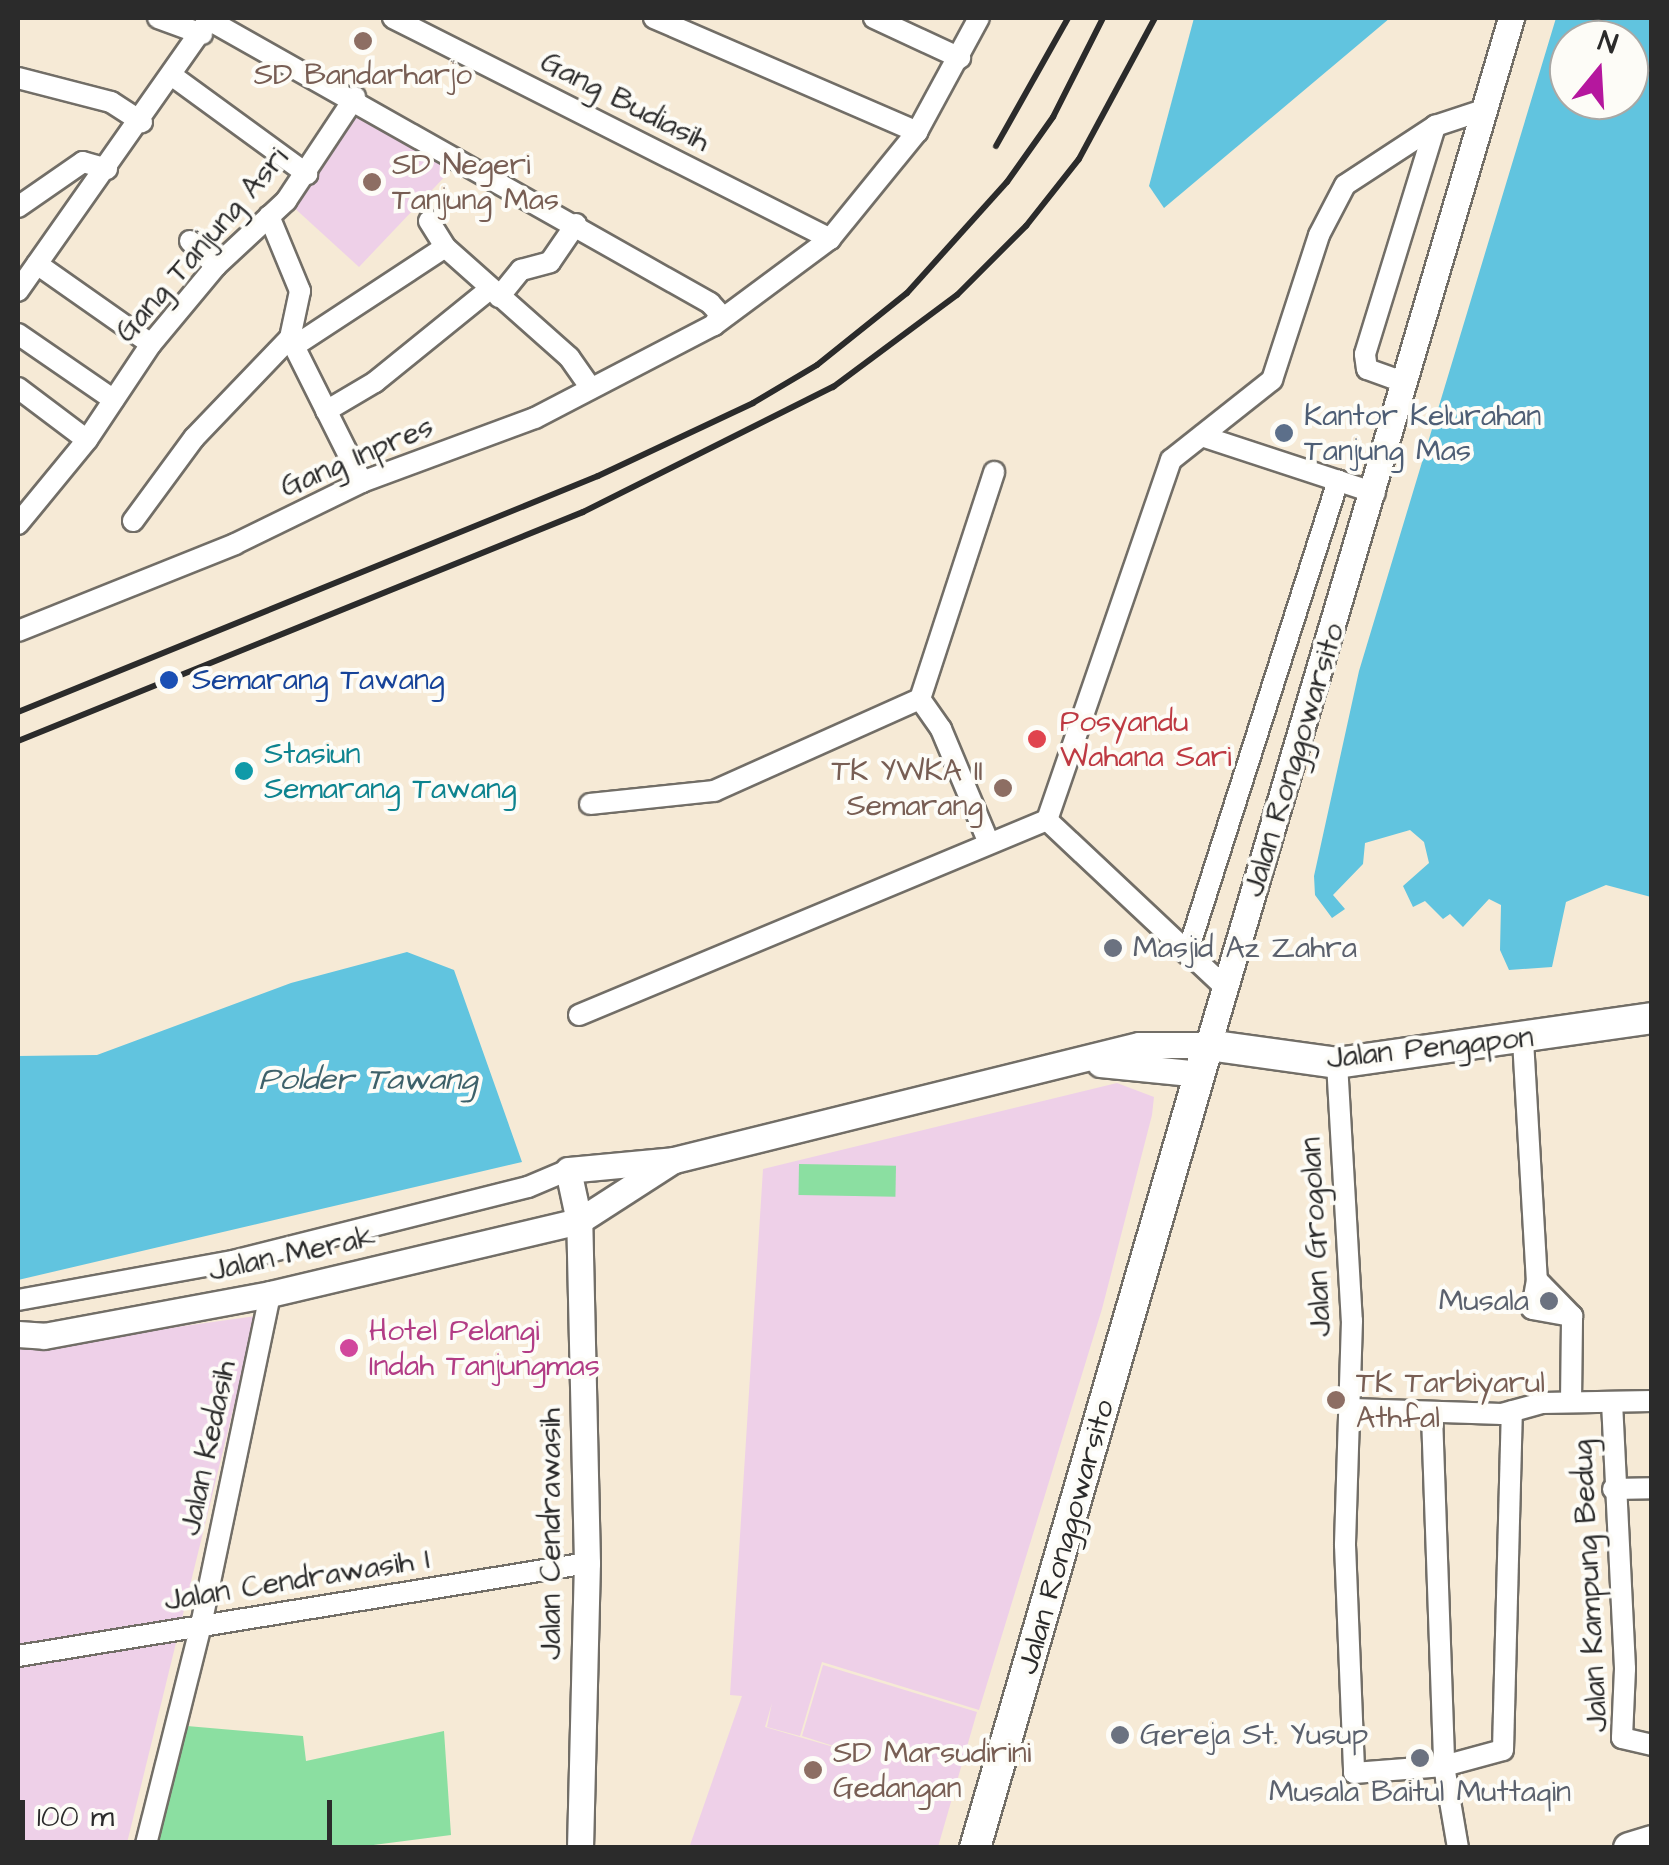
<!DOCTYPE html>
<html>
<head>
<meta charset="utf-8">
<style>
	body { margin:0 }
	#map { position:relative; width:1669px; height:1865px; overflow:hidden; background:#f6ead6; font-family:"Architects Daughter",sans-serif }
	div>[style] { position:absolute }
	.built>* { inset:0; background:#eed0e8 }
	.green>* { inset:0; background:#8bdfa1; transform-origin:0 0 }
	.water>* { inset:0; background:#61c4df }
	.roads { filter:drop-shadow(2px 0 #726e67) drop-shadow(-2px 0 #726e67) drop-shadow(0 2px #726e67) drop-shadow(0 -2px #726e67) }
	.minor>* { height:20px; margin:-10px; padding:0 10px; transform-origin:10px; border-radius:10px; background:#fff }
	.major>* { height:25px; margin:-12.5px; padding:0 12.5px; transform-origin:12.5px; border-radius:12.5px; background:#fff }
	.highway>* { height:30px; margin:-15px; padding:0 15px; transform-origin:15px; border-radius:15px; background:#fff }
	.rail>* { height:6px; margin:-3px; padding:0 3px; transform-origin:3px; border-radius:3px; background:#2b2b2b }
	.dots>* { width:28px; height:28px; translate:-50% -50%; box-sizing:border-box; border:5px solid #fdfcf7; border-radius:50% }
	span { translate:-50% -50%; white-space:nowrap; text-align:center; line-height:1.15; -webkit-text-stroke:8px #fdfcf7; paint-order:stroke }
	.education-label { font-size:30px; color:#785e54 }
	.left { translate:0 -50%; text-align:left }
	.right { translate:-100% -50%; text-align:right }
	.street-label { font-size:30px; color:#2b2b2b }
	.service-label { font-size:30px; color:#4e5e75 }
	.transit-label { font-size:30px; color:#164399 }
	.health-label { font-size:30px; color:#be3a42 }
	.culture-label { font-size:30px; color:#0d838f }
	.worship-label { font-size:30px; color:#5b616d }
	.hotel-label { font-size:30px; color:#b23c85 }
	.water-label { font-size:32px; color:#3e616a; font-style:italic }
	.frame { position:absolute; inset:0; border:20px solid #2b2b2b; pointer-events:none }
	.north { position:absolute; left:1549px; top:20px; width:100px; height:100px; box-sizing:border-box; background:#fdfcf7; border:2px solid #a9a8a5; border-radius:50%; rotate:18deg; font-size:28px; font-weight:700; line-height:40px; text-align:center; color:#2b2b2b }
	.north::after { content:''; display:block; margin:auto; width:35px; height:45px; background:#b5179e; clip-path:polygon(50% 0,100% 100%,50% 72%,0 100%) }
	.scale { position:absolute; left:20px; top:1800px; width:312px; height:45px; box-sizing:border-box; border:5px solid #2b2b2b; border-top:0; padding-left:12px; font-size:30px; line-height:35px; white-space:nowrap; color:#2b2b2b; -webkit-text-stroke:8px #fdfcf7; paint-order:stroke }
</style>
</head>
<body>
<div id="map">
	<div class="built">
		<i style="clip-path:polygon(352px 103px,452px 169px,359px 267px,290px 204px)"></i>
		<i style="clip-path:polygon(1117px 1083px,1154px 1097px,1152px 1115px,1102px 1309px,979px 1710px,822px 1662px,800px 1736px,767px 1727px,772px 1703px,765px 1727px,868px 1757px,802px 1736px,823px 1665px,977px 1712px,938px 1847px,689px 1848px,742px 1696px,730px 1695px,763px 1169px)"></i>
		<i style="clip-path:polygon(256px 1316px,126px 1847px,18px 1847px,18px 1349px)"></i>
	</div>
	<div class="green">
		<i style="left:799px;top:1164px;width:97px;height:31px;rotate:1deg"></i>
		<i style="clip-path:polygon(187px 1726px,303px 1736px,306px 1761px,444px 1731px,451px 1835px,350px 1848px,154px 1848px)"></i>
	</div>
	<div class="water">
		<i style="clip-path:polygon(1194px 18px,1390px 18px,1164px 208px,1149px 186px)"></i>
		<i style="clip-path:polygon(evenodd,1556px 18px,1651px 18px,1651px 897px,1606px 885px,1566px 902px,1552px 967px,1509px 970px,1500px 950px,1501px 905px,1489px 899px,1463px 927px,1450px 914px,1443px 919px,1425px 901px,1413px 907px,1403px 886px,1429px 863px,1424px 842px,1410px 830px,1365px 843px,1363px 864px,1333px 895px,1345px 909px,1332px 918px,1315px 895px,1314px 876px,1359px 671px,1556px 18px,1569px 40px,1629px 40px,1629px 100px,1569px 100px,1569px 40px)"></i>
		<i style="clip-path:polygon(407px 952px,454px 970px,522px 1162px,18px 1280px,18px 1056px,97px 1055px,291px 983px)"></i>
	</div>
	<div class="roads">
		<div class="minor">
			<i style="left:158px;top:18px;width:47px;rotate:20deg"></i>
			<i style="left:393px;top:18px;width:490px;rotate:26.8deg"></i>
			<i style="left:654px;top:18px;width:287px;rotate:23.4deg"></i>
			<i style="left:874px;top:18px;width:95px;rotate:24.9deg"></i>
			<i style="left:209px;top:20px;width:575px;rotate:29.46deg"></i>
			<i style="left:710px;top:303px;width:15px;rotate:48deg"></i>
			<i style="left:720px;top:314px;width:13px;rotate:119deg"></i>
			<i style="left:174px;top:77px;width:165px;rotate:36.1deg"></i>
			<i style="left:18px;top:78px;width:96px;rotate:14.5deg"></i>
			<i style="left:111px;top:102px;width:37px;rotate:33deg"></i>
			<i style="left:18px;top:207px;width:79px;rotate:-34.7deg"></i>
			<i style="left:83px;top:162px;width:25px;rotate:16deg"></i>
			<i style="left:269px;top:216px;width:81px;rotate:67.5deg"></i>
			<i style="left:300px;top:291px;width:48px;rotate:102deg"></i>
			<i style="left:429px;top:221px;width:31px;rotate:58deg"></i>
			<i style="left:445px;top:247px;width:166px;rotate:41.6deg"></i>
			<i style="left:569px;top:357px;width:37px;rotate:55deg"></i>
			<i style="left:190px;top:241px;width:36px;rotate:44deg"></i>
			<i style="left:37px;top:264px;width:139px;rotate:35.1deg"></i>
			<i style="left:18px;top:291px;width:334px;rotate:-54.9deg"></i>
			<i style="left:499px;top:297px;width:35px;rotate:-51deg"></i>
			<i style="left:521px;top:270px;width:30px;rotate:-15deg"></i>
			<i style="left:550px;top:262px;width:46px;rotate:-55.6deg"></i>
			<i style="left:18px;top:334px;width:116px;rotate:34.5deg"></i>
			<i style="left:296px;top:345px;width:178px;rotate:-33.3deg"></i>
			<i style="left:1406px;top:383px;width:41px;rotate:-160.3deg"></i>
			<i style="left:1367px;top:369px;width:15px;rotate:-98deg"></i>
			<i style="left:1365px;top:354px;width:239px;rotate:-72.9deg"></i>
			<i style="left:18px;top:388px;width:86px;rotate:37deg"></i>
			<i style="left:326px;top:411px;width:57px;rotate:-30.6deg"></i>
			<i style="left:375px;top:382px;width:149px;rotate:-39deg"></i>
			<i style="left:1202px;top:436px;width:182px;rotate:18.2deg"></i>
			<i style="left:133px;top:521px;width:103px;rotate:-53.7deg"></i>
			<i style="left:194px;top:438px;width:139px;rotate:-46.2deg"></i>
			<i style="left:290px;top:338px;width:161px;rotate:63.4deg"></i>
			<i style="left:18px;top:524px;width:109px;rotate:-50.6deg"></i>
			<i style="left:87px;top:440px;width:115px;rotate:-56.3deg"></i>
			<i style="left:151px;top:344px;width:102px;rotate:-50.2deg"></i>
			<i style="left:216px;top:266px;width:96px;rotate:-42.9deg"></i>
			<i style="left:286px;top:201px;width:125px;rotate:-56.4deg"></i>
			<i style="left:18px;top:631px;width:234px;rotate:-21.8deg"></i>
			<i style="left:235px;top:544px;width:141px;rotate:-26deg"></i>
			<i style="left:362px;top:482px;width:184px;rotate:-20.3deg"></i>
			<i style="left:535px;top:418px;width:202px;rotate:-27.5deg"></i>
			<i style="left:714px;top:325px;width:144px;rotate:-36.6deg"></i>
			<i style="left:830px;top:239px;width:138px;rotate:-50.9deg"></i>
			<i style="left:917px;top:132px;width:130px;rotate:-61.5deg"></i>
			<i style="left:920px;top:699px;width:37px;rotate:55deg"></i>
			<i style="left:941px;top:729px;width:121px;rotate:67.2deg"></i>
			<i style="left:590px;top:804px;width:125px;rotate:-6deg"></i>
			<i style="left:714px;top:791px;width:226px;rotate:-24.1deg"></i>
			<i style="left:920px;top:699px;width:239px;rotate:-71.9deg"></i>
			<i style="left:1047px;top:820px;width:245px;rotate:43.2deg"></i>
			<i style="left:1187px;top:954px;width:497px;rotate:-72.3deg"></i>
			<i style="left:579px;top:1015px;width:507px;rotate:-22.62deg"></i>
			<i style="left:1047px;top:820px;width:381px;rotate:-71deg"></i>
			<i style="left:1171px;top:460px;width:129px;rotate:-38.4deg"></i>
			<i style="left:1272px;top:380px;width:152px;rotate:-72deg"></i>
			<i style="left:1319px;top:235px;width:56px;rotate:-62.5deg"></i>
			<i style="left:1345px;top:185px;width:108px;rotate:-33.2deg"></i>
			<i style="left:1435px;top:126px;width:51px;rotate:-18.4deg"></i>
			<i style="left:1523px;top:1040px;width:240px;rotate:86.7deg"></i>
			<i style="left:1537px;top:1280px;width:29px;rotate:100deg"></i>
			<i style="left:1532px;top:1309px;width:41px;rotate:9.9deg"></i>
			<i style="left:1337px;top:1063px;width:258px;rotate:86.7deg"></i>
			<i style="left:1352px;top:1321px;width:224px;rotate:91.8deg"></i>
			<i style="left:1345px;top:1545px;width:228px;rotate:87.7deg"></i>
			<i style="left:1354px;top:1773px;width:90px;rotate:-4.4deg"></i>
			<i style="left:1444px;top:1766px;width:61px;rotate:-15.2deg"></i>
			<i style="left:1503px;top:1750px;width:339px;rotate:-88.5deg"></i>
			<i style="left:1537px;top:1280px;width:50px;rotate:45.8deg"></i>
			<i style="left:18px;top:1300px;width:219px;rotate:-10.3deg"></i>
			<i style="left:233px;top:1261px;width:304px;rotate:-14.1deg"></i>
			<i style="left:528px;top:1187px;width:43px;rotate:-23deg"></i>
			<i style="left:1571px;top:1402px;width:86px;rotate:-89.3deg"></i>
			<i style="left:1612px;top:1402px;width:267px;rotate:87.2deg"></i>
			<i style="left:1625px;top:1669px;width:69px;rotate:92.5deg"></i>
			<i style="left:1622px;top:1738px;width:31px;rotate:13deg"></i>
			<i style="left:1352px;top:1409px;width:150px;rotate:1.9deg"></i>
			<i style="left:1502px;top:1414px;width:41px;rotate:-15.4deg"></i>
			<i style="left:1542px;top:1403px;width:110px;rotate:-1deg"></i>
			<i style="left:1432px;top:1415px;width:351px;rotate:88deg"></i>
			<i style="left:1444px;top:1766px;width:83px;rotate:80.3deg"></i>
			<i style="left:1613px;top:1489px;width:39px;rotate:-1deg"></i>
			<i style="left:18px;top:1656px;width:577px;rotate:-9.28deg"></i>
			<i style="left:145px;top:1848px;width:230px;rotate:-75.9deg"></i>
			<i style="left:201px;top:1625px;width:338px;rotate:-78.2deg"></i>
		</div>
		<div class="major">
			<i style="left:1100px;top:1064px;width:101px;rotate:5.7deg"></i>
			<i style="left:18px;top:1334px;width:26px;rotate:4deg"></i>
			<i style="left:44px;top:1336px;width:230px;rotate:-10.5deg"></i>
			<i style="left:270px;top:1294px;width:318px;rotate:-13.3deg"></i>
			<i style="left:579px;top:1221px;width:111px;rotate:-32.8deg"></i>
			<i style="left:580px;top:1848px;width:285px;rotate:-88.6deg"></i>
			<i style="left:587px;top:1563px;width:342px;rotate:-91.3deg"></i>
			<i style="left:579px;top:1221px;width:52px;rotate:-102.2deg"></i>
			<i style="left:568px;top:1170px;width:106px;rotate:-5.4deg"></i>
			<i style="left:674px;top:1160px;width:479px;rotate:-13.9deg"></i>
			<i style="left:1139px;top:1045px;width:69px"></i>
			<i style="left:1208px;top:1045px;width:1071px;rotate:-73.56deg"></i>
		</div>
		<div class="highway">
			<i style="left:975px;top:1848px;width:836px;rotate:-73.82deg"></i>
			<i style="left:1208px;top:1045px;width:130px;rotate:7.9deg"></i>
			<i style="left:1337px;top:1063px;width:318px;rotate:-8.1deg"></i>
			<i style="left:1629px;top:1848px;width:24px;rotate:-17deg"></i>
		</div>
	</div>
	<div class="rail">
		<i style="left:996px;top:146px;width:147px;rotate:-60.6deg"></i>
		<i style="left:18px;top:712px;width:626px;rotate:-22.14deg"></i>
		<i style="left:598px;top:476px;width:171px;rotate:-25.2deg"></i>
		<i style="left:753px;top:403px;width:74px;rotate:-30.7deg"></i>
		<i style="left:817px;top:365px;width:115px;rotate:-38.7deg"></i>
		<i style="left:907px;top:293px;width:149px;rotate:-48deg"></i>
		<i style="left:1007px;top:182px;width:80px;rotate:-54.7deg"></i>
		<i style="left:1053px;top:117px;width:111px;rotate:-63.2deg"></i>
		<i style="left:18px;top:741px;width:610px;rotate:-22.06deg"></i>
		<i style="left:583px;top:512px;width:280px;rotate:-26.6deg"></i>
		<i style="left:833px;top:387px;width:154px;rotate:-36.6deg"></i>
		<i style="left:957px;top:295px;width:98px;rotate:-45deg"></i>
		<i style="left:1026px;top:226px;width:85px;rotate:-51.7deg"></i>
		<i style="left:1079px;top:159px;width:160px;rotate:-61.7deg"></i>
	</div>
	<div class="dots">
		<i style="left:363px;top:41px;background:#8d6e63"></i>
		<i style="left:372px;top:182px;background:#8d6e63"></i>
		<i style="left:1284px;top:433px;background:#5c6f8a"></i>
		<i style="left:169px;top:680px;background:#1a4fb4"></i>
		<i style="left:1037px;top:739px;background:#e0444e"></i>
		<i style="left:244px;top:771px;background:#0f9aa8"></i>
		<i style="left:1003px;top:788px;background:#8d6e63"></i>
		<i style="left:1113px;top:948px;background:#6b7280"></i>
		<i style="left:1549px;top:1301px;background:#6b7280"></i>
		<i style="left:349px;top:1348px;background:#d1479c"></i>
		<i style="left:1336px;top:1400px;background:#8d6e63"></i>
		<i style="left:1120px;top:1735px;background:#6b7280"></i>
		<i style="left:1420px;top:1758px;background:#6b7280"></i>
		<i style="left:813px;top:1770px;background:#8d6e63"></i>
	</div>
	<div class="education-label">
		<span style="left:363px;top:75px">SD Bandarharjo</span>
		<span class="left" style="left:392px;top:182px">SD Negeri<br>Tanjung Mas</span>
		<span class="right" style="left:983px;top:788px">TK YWKA II<br>Semarang</span>
		<span class="left" style="left:1356px;top:1400px">TK Tarbiyarul<br>Athfal</span>
		<span class="left" style="left:833px;top:1770px">SD Marsudirini<br>Gedangan</span>
	</div>
	<div class="street-label">
		<span style="left:625px;top:102px;rotate:27deg">Gang Budiasih</span>
		<span style="left:202px;top:245px;rotate:-49deg">Gang Tanjung Asri</span>
		<span style="left:357px;top:457px;rotate:-23deg">Gang Inpres</span>
		<span style="left:1294px;top:760px;rotate:-73deg">Jalan Ronggowarsito</span>
		<span style="left:1430px;top:1048px;rotate:-6deg">Jalan Pengapon</span>
		<span style="left:1316px;top:1237px;rotate:-93deg">Jalan Grogolan</span>
		<span style="left:292px;top:1254px;rotate:-12deg">Jalan Merak</span>
		<span style="left:208px;top:1448px;rotate:-78deg">Jalan Kedasih</span>
		<span style="left:551px;top:1534px;rotate:-90deg">Jalan Cendrawasih</span>
		<span style="left:1066px;top:1537px;rotate:-74deg">Jalan Ronggowarsito</span>
		<span style="left:297px;top:1580px;rotate:-9deg">Jalan Cendrawasih I</span>
		<span style="left:1590px;top:1586px;rotate:-93deg">Jalan Kampung Bedug</span>
	</div>
	<div class="service-label">
		<span class="left" style="left:1304px;top:433px">Kantor Kelurahan<br>Tanjung Mas</span>
	</div>
	<div class="transit-label">
		<span class="left" style="left:192px;top:680px">Semarang Tawang</span>
	</div>
	<div class="health-label">
		<span class="left" style="left:1060px;top:739px">Posyandu<br>Wahana Sari</span>
	</div>
	<div class="culture-label">
		<span class="left" style="left:264px;top:771px">Stasiun<br>Semarang Tawang</span>
	</div>
	<div class="worship-label">
		<span class="left" style="left:1133px;top:948px">Masjid Az Zahra</span>
		<span class="right" style="left:1529px;top:1301px">Musala</span>
		<span class="left" style="left:1140px;top:1735px">Gereja St. Yusup</span>
		<span style="left:1420px;top:1792px">Musala Baitul Muttaqin</span>
	</div>
	<div class="hotel-label">
		<span class="left" style="left:369px;top:1348px">Hotel Pelangi<br>Indah Tanjungmas</span>
	</div>
	<div class="water-label">
		<span style="left:368px;top:1080px">Polder Tawang</span>
	</div>
	<div class="frame"></div>
	<div class="north">N</div>
	<div class="scale">100 m</div>
</div>
</body>
</html>
